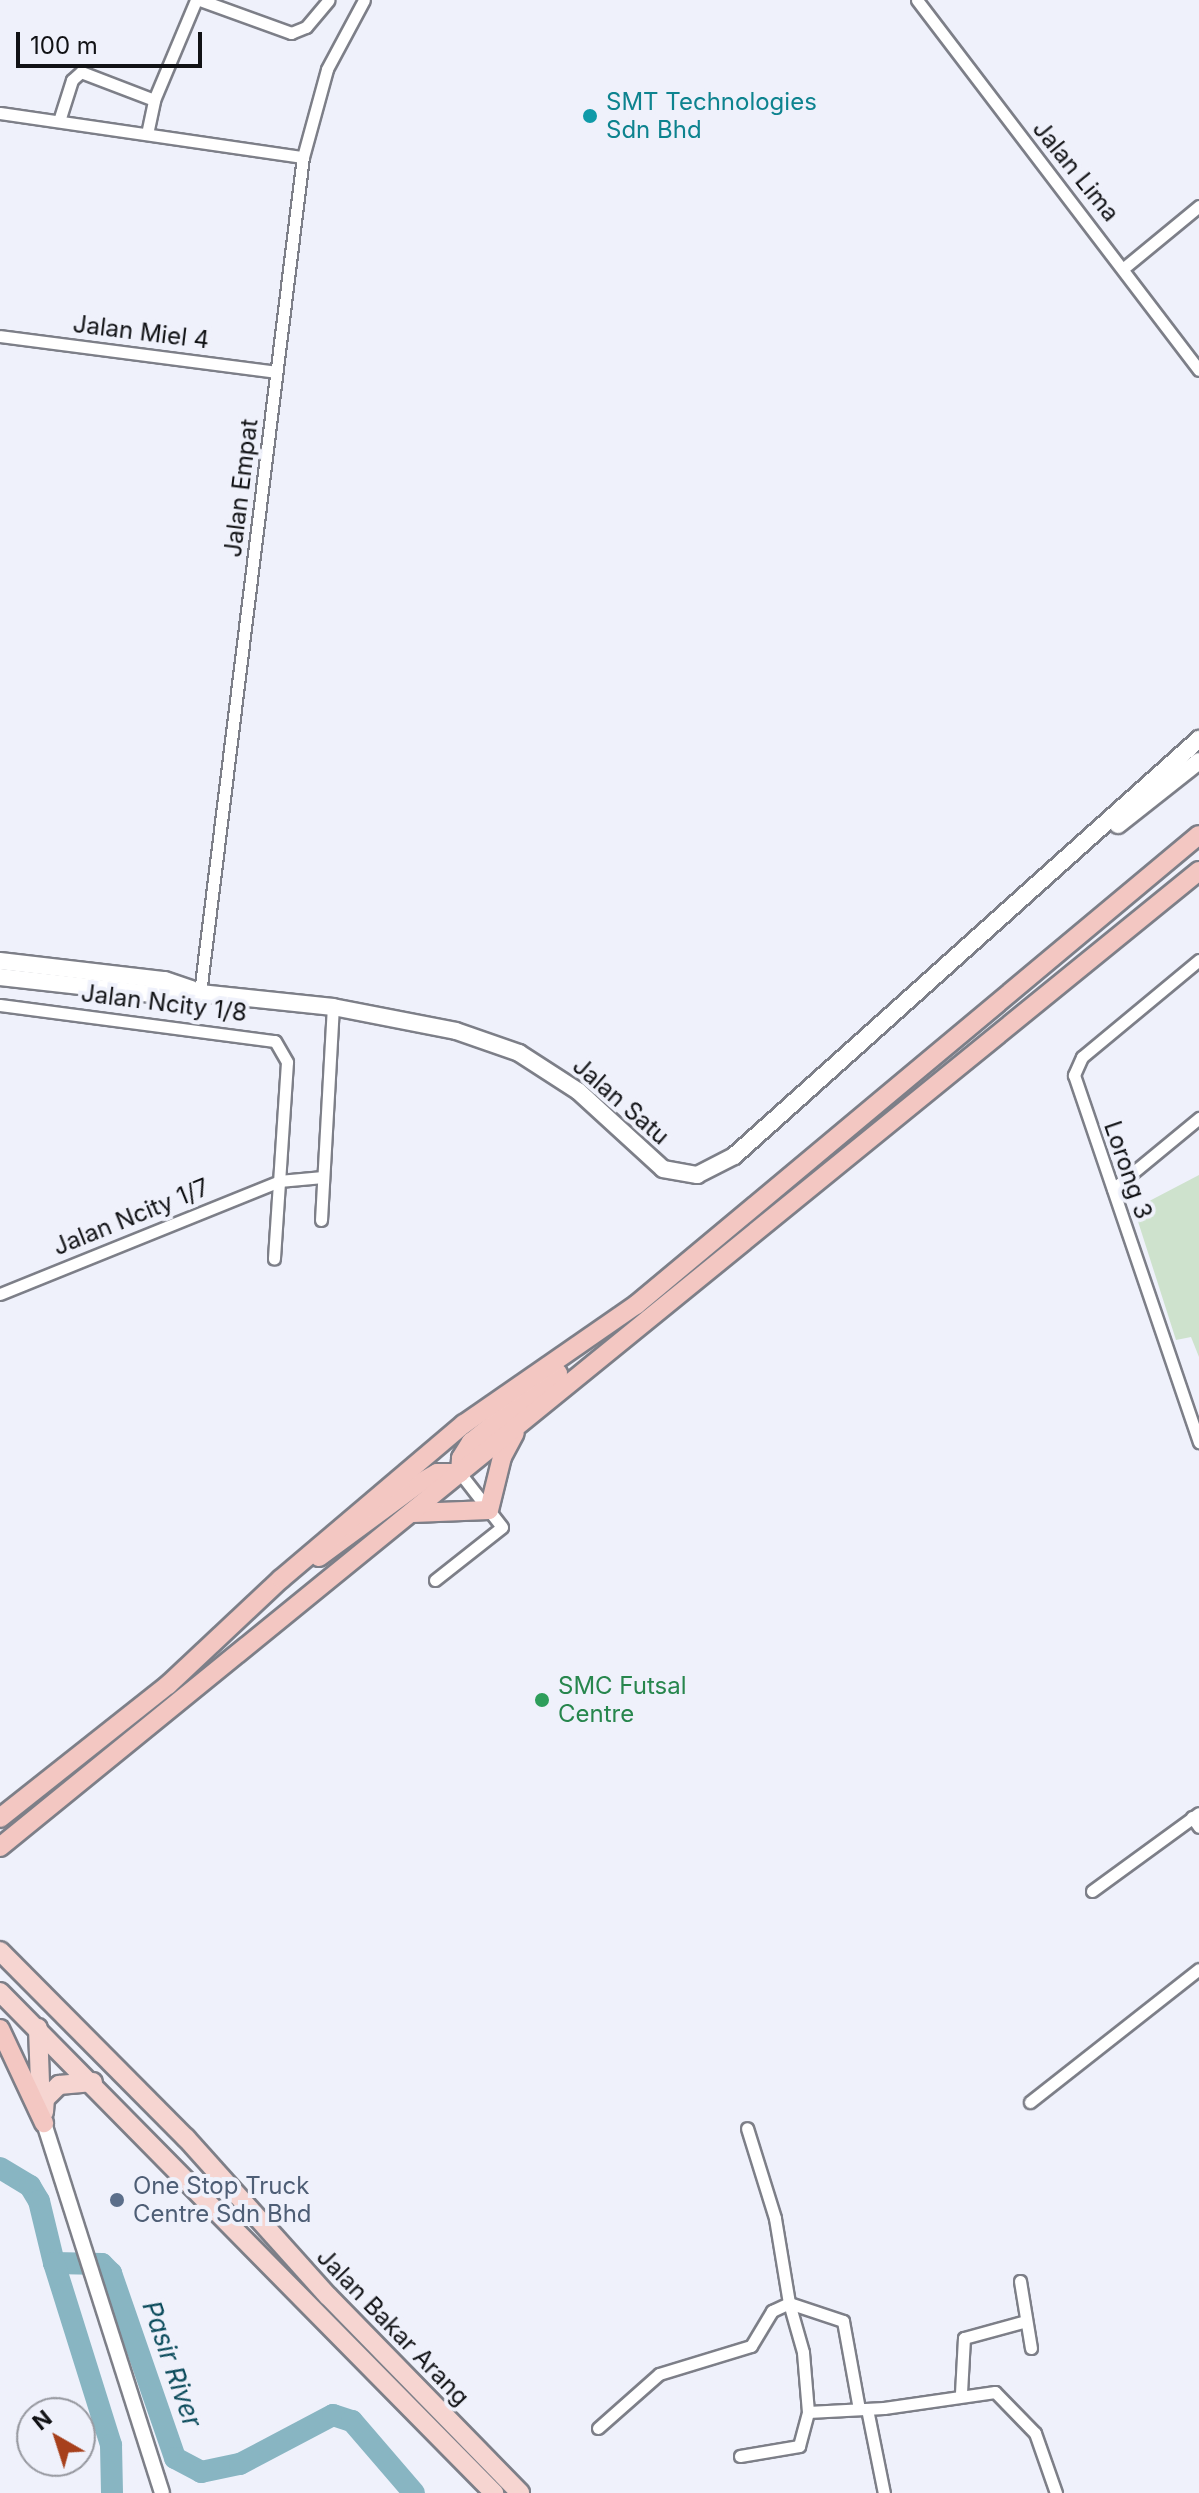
<!DOCTYPE html>
<html>
<head>
<meta charset="utf-8">
<style>
	body { margin:0 }
	#map { position:relative; width:1199px; height:2493px; overflow:hidden; background:#eff1fb; font-family:Inter,sans-serif }
	div>[style] { position:absolute }
	.green>* { inset:0; background:#cee2cd }
	.river>* { height:22px; margin:-11px; padding:0 11px; transform-origin:11px; border-radius:11px; background:#88b5c2 }
	.roads { filter:drop-shadow(2px 0 #7d7f88) drop-shadow(-2px 0 #7d7f88) drop-shadow(0 2px #7d7f88) drop-shadow(0 -2px #7d7f88) }
	.minor>* { height:11px; margin:-5.5px; padding:0 5.5px; transform-origin:5.5px; border-radius:5.5px; background:#fff }
	.tertiary>* { height:14px; margin:-7px; padding:0 7px; transform-origin:7px; border-radius:7px; background:#fff }
	.secondary>* { height:16px; margin:-8px; padding:0 8px; transform-origin:8px; border-radius:8px; background:#fff }
	.primary>* { height:18px; margin:-9px; padding:0 9px; transform-origin:9px; border-radius:9px; background:#f6d5d1 }
	.trunk>* { height:18px; margin:-9px; padding:0 9px; transform-origin:9px; border-radius:9px; background:#f3c7c2 }
	.dots>* { width:22px; height:22px; translate:-50% -50%; box-sizing:border-box; border:4px solid #eff1fb; border-radius:50% }
	span { translate:-50% -50%; white-space:nowrap; text-align:center; line-height:1.15; -webkit-text-stroke:8px #eff1fb; paint-order:stroke }
	.culture-label { font-size:24px; color:#0d838f }
	.left { translate:0 -50%; text-align:left }
	.street-label { font-size:24px; color:#111215 }
	.leisure-label { font-size:24px; color:#27864d }
	.service-label { font-size:24px; color:#4e5e75 }
	.water-label { font-size:26px; color:#0c4c5c; font-style:italic }
	.north { position:absolute; left:16px; top:2397px; width:80px; height:80px; box-sizing:border-box; background:#eff1fb; border:2px solid #96989f; border-radius:50%; rotate:321deg; font-size:22px; font-weight:700; line-height:32px; text-align:center; color:#111215 }
	.north::after { content:''; display:block; margin:auto; width:28px; height:36px; background:#a7401c; clip-path:polygon(50% 0,100% 100%,50% 72%,0 100%) }
	.scale { position:absolute; left:16px; top:32px; width:186px; height:36px; box-sizing:border-box; border:4px solid #111215; border-top:0; padding-left:10px; font-size:24px; line-height:28px; white-space:nowrap; color:#111215; -webkit-text-stroke:6px #eff1fb; paint-order:stroke }
</style>
</head>
<body>
<div id="map">
	<div class="green">
		<i style="clip-path:polygon(1199px 1175px,1199px 1357px,1191px 1337px,1176px 1340px,1134px 1209px)"></i>
	</div>
	<div class="river">
		<i style="left:0;top:2168px;width:35px;rotate:31deg"></i>
		<i style="left:30px;top:2186px;width:17px;rotate:59deg"></i>
		<i style="left:39px;top:2201px;width:64px;rotate:76.4deg"></i>
		<i style="left:54px;top:2263px;width:48px;rotate:1.2deg"></i>
		<i style="left:102px;top:2264px;width:13px;rotate:45deg"></i>
		<i style="left:111px;top:2273px;width:196px;rotate:70.9deg"></i>
		<i style="left:175px;top:2458px;width:30px;rotate:28deg"></i>
		<i style="left:201px;top:2472px;width:40px;rotate:-12deg"></i>
		<i style="left:240px;top:2464px;width:105px;rotate:-27.8deg"></i>
		<i style="left:333px;top:2415px;width:20px;rotate:18deg"></i>
		<i style="left:352px;top:2421px;width:95px;rotate:49.3deg"></i>
		<i style="left:54px;top:2263px;width:191px;rotate:72.6deg"></i>
		<i style="left:111px;top:2445px;width:48px;rotate:88.8deg"></i>
	</div>
	<div class="roads">
		<div class="minor">
			<i style="left:200px;top:0;width:97px;rotate:19.9deg"></i>
			<i style="left:291px;top:33px;width:16px;rotate:-22deg"></i>
			<i style="left:306px;top:27px;width:35px;rotate:-50deg"></i>
			<i style="left:917px;top:0;width:465px;rotate:52.7deg"></i>
			<i style="left:0;top:113px;width:306px;rotate:8.3deg"></i>
			<i style="left:59px;top:121px;width:43px;rotate:-72.4deg"></i>
			<i style="left:72px;top:80px;width:12px;rotate:-42deg"></i>
			<i style="left:81px;top:72px;width:78px;rotate:21deg"></i>
			<i style="left:147px;top:134px;width:35px;rotate:-78deg"></i>
			<i style="left:154px;top:100px;width:108px;rotate:-67.2deg"></i>
			<i style="left:1125px;top:267px;width:96px;rotate:-39.5deg"></i>
			<i style="left:0;top:336px;width:278px;rotate:7.4deg"></i>
			<i style="left:1199px;top:960px;width:152px;rotate:140.3deg"></i>
			<i style="left:1082px;top:1057px;width:20px;rotate:114deg"></i>
			<i style="left:1074px;top:1075px;width:388px;rotate:71.2deg"></i>
			<i style="left:200px;top:993px;width:842px;rotate:-82.98deg"></i>
			<i style="left:303px;top:157px;width:91px;rotate:-74.7deg"></i>
			<i style="left:327px;top:69px;width:78px;rotate:-61.8deg"></i>
			<i style="left:0;top:1005px;width:277px;rotate:7.5deg"></i>
			<i style="left:275px;top:1041px;width:24px;rotate:60deg"></i>
			<i style="left:287px;top:1062px;width:197px;rotate:93.8deg"></i>
			<i style="left:1113px;top:1189px;width:112px;rotate:-39.5deg"></i>
			<i style="left:321px;top:1220px;width:213px;rotate:-86.8deg"></i>
			<i style="left:0;top:1294px;width:301px;rotate:-22deg"></i>
			<i style="left:279px;top:1181px;width:44px;rotate:-5.2deg"></i>
			<i style="left:435px;top:1580px;width:85px;rotate:-38.3deg"></i>
			<i style="left:502px;top:1527px;width:68px;rotate:-127.9deg"></i>
			<i style="left:1192px;top:1817px;width:12px;rotate:55deg"></i>
			<i style="left:1092px;top:1891px;width:132px;rotate:-36.1deg"></i>
			<i style="left:1030px;top:2102px;width:215px;rotate:-38.2deg"></i>
			<i style="left:1020px;top:2281px;width:68px;rotate:80.7deg"></i>
			<i style="left:961px;top:2393px;width:55px;rotate:-86.9deg"></i>
			<i style="left:964px;top:2338px;width:64px;rotate:-15.3deg"></i>
			<i style="left:867px;top:2409px;width:86px;rotate:78.6deg"></i>
			<i style="left:808px;top:2412px;width:76px;rotate:-3deg"></i>
			<i style="left:884px;top:2408px;width:112px;rotate:-8.2deg"></i>
			<i style="left:995px;top:2392px;width:57px;rotate:45.7deg"></i>
			<i style="left:1035px;top:2433px;width:64px;rotate:70.7deg"></i>
			<i style="left:598px;top:2428px;width:81px;rotate:-41.5deg"></i>
			<i style="left:659px;top:2374px;width:96px;rotate:-16.9deg"></i>
			<i style="left:751px;top:2346px;width:41px;rotate:-59deg"></i>
			<i style="left:772px;top:2311px;width:19px;rotate:-25deg"></i>
			<i style="left:789px;top:2303px;width:57px;rotate:18.4deg"></i>
			<i style="left:843px;top:2321px;width:89px;rotate:79.7deg"></i>
			<i style="left:740px;top:2456px;width:60px;rotate:-9.6deg"></i>
			<i style="left:799px;top:2446px;width:35px;rotate:-75deg"></i>
			<i style="left:808px;top:2412px;width:60px;rotate:-94.8deg"></i>
			<i style="left:803px;top:2352px;width:51px;rotate:-105.9deg"></i>
			<i style="left:789px;top:2303px;width:86px;rotate:-99.4deg"></i>
			<i style="left:775px;top:2218px;width:94px;rotate:-107.3deg"></i>
		</div>
		<div class="tertiary">
			<i style="left:44px;top:2123px;width:388px;rotate:72.3deg"></i>
		</div>
		<div class="secondary">
			<i style="left:1118px;top:825px;width:103px;rotate:-38.3deg"></i>
			<i style="left:0;top:961px;width:166px;rotate:6.6deg"></i>
			<i style="left:165px;top:980px;width:28px;rotate:19deg"></i>
			<i style="left:0;top:977px;width:162px;rotate:6.4deg"></i>
			<i style="left:161px;top:995px;width:39px;rotate:-3deg"></i>
			<i style="left:200px;top:993px;width:134px;rotate:6deg"></i>
			<i style="left:333px;top:1007px;width:125px;rotate:11deg"></i>
			<i style="left:456px;top:1031px;width:67px;rotate:19.2deg"></i>
			<i style="left:519px;top:1053px;width:70px;rotate:32.8deg"></i>
			<i style="left:578px;top:1091px;width:115px;rotate:42.5deg"></i>
			<i style="left:663px;top:1169px;width:35px;rotate:10deg"></i>
			<i style="left:697px;top:1175px;width:42px;rotate:-27.2deg"></i>
			<i style="left:734px;top:1156px;width:625px;rotate:-41.88deg"></i>
		</div>
		<div class="primary">
			<i style="left:0;top:1951px;width:264px;rotate:45.2deg"></i>
			<i style="left:186px;top:2138px;width:212px;rotate:48.1deg"></i>
			<i style="left:328px;top:2296px;width:275px;rotate:45.7deg"></i>
			<i style="left:0;top:1992px;width:704px;rotate:45.4deg"></i>
			<i style="left:38px;top:2028px;width:80px;rotate:87.9deg"></i>
			<i style="left:44px;top:2112px;width:13px;rotate:-86deg"></i>
			<i style="left:45px;top:2099px;width:20px;rotate:-45deg"></i>
			<i style="left:59px;top:2085px;width:34px;rotate:-5deg"></i>
		</div>
		<div class="trunk">
			<i style="left:460px;top:1473px;width:15px;rotate:-86deg"></i>
			<i style="left:461px;top:1458px;width:19px;rotate:-58deg"></i>
			<i style="left:471px;top:1442px;width:111px;rotate:-38.4deg"></i>
			<i style="left:413px;top:1513px;width:76px;rotate:-2.3deg"></i>
			<i style="left:489px;top:1510px;width:55px;rotate:-76.2deg"></i>
			<i style="left:502px;top:1457px;width:27px;rotate:-62deg"></i>
			<i style="left:319px;top:1557px;width:123px;rotate:-36.4deg"></i>
			<i style="left:418px;top:1484px;width:22px;rotate:-30deg"></i>
			<i style="left:437px;top:1473px;width:23px"></i>
			<i style="left:0;top:1818px;width:214px;rotate:-38.4deg"></i>
			<i style="left:168px;top:1685px;width:155px;rotate:-43.2deg"></i>
			<i style="left:281px;top:1579px;width:240px;rotate:-40.3deg"></i>
			<i style="left:464px;top:1424px;width:209px;rotate:-34.7deg"></i>
			<i style="left:636px;top:1305px;width:733px;rotate:-39.86deg"></i>
			<i style="left:0;top:1847px;width:1546px;rotate:-39.15deg"></i>
			<i style="left:0;top:2029px;width:104px;rotate:64.9deg"></i>
		</div>
	</div>
	<div class="dots">
		<i style="left:590px;top:116px;background:#0f9aa8"></i>
		<i style="left:542px;top:1700px;background:#2e9e5b"></i>
		<i style="left:117px;top:2200px;background:#5c6f8a"></i>
	</div>
	<div class="culture-label">
		<span class="left" style="left:606px;top:116px">SMT Technologies<br>Sdn Bhd</span>
	</div>
	<div class="street-label">
		<span style="left:1076px;top:171px;rotate:51deg">Jalan Lima</span>
		<span style="left:141px;top:332px;rotate:7deg">Jalan Miel 4</span>
		<span style="left:241px;top:488px;rotate:-83deg">Jalan Empat</span>
		<span style="left:164px;top:1003px;rotate:7deg">Jalan Ncity 1/8</span>
		<span style="left:621px;top:1101px;rotate:41deg">Jalan Satu</span>
		<span style="left:1128px;top:1170px;rotate:71deg">Lorong 3</span>
		<span style="left:131px;top:1217px;rotate:-22deg">Jalan Ncity 1/7</span>
		<span style="left:393px;top:2327px;rotate:46deg">Jalan Bakar Arang</span>
	</div>
	<div class="leisure-label">
		<span class="left" style="left:558px;top:1700px">SMC Futsal<br>Centre</span>
	</div>
	<div class="service-label">
		<span class="left" style="left:133px;top:2200px">One Stop Truck<br>Centre Sdn Bhd</span>
	</div>
	<div class="water-label">
		<span style="left:172px;top:2364px;rotate:71deg">Pasir River</span>
	</div>
	<div class="north">N</div>
	<div class="scale">100 m</div>
</div>
</body>
</html>
